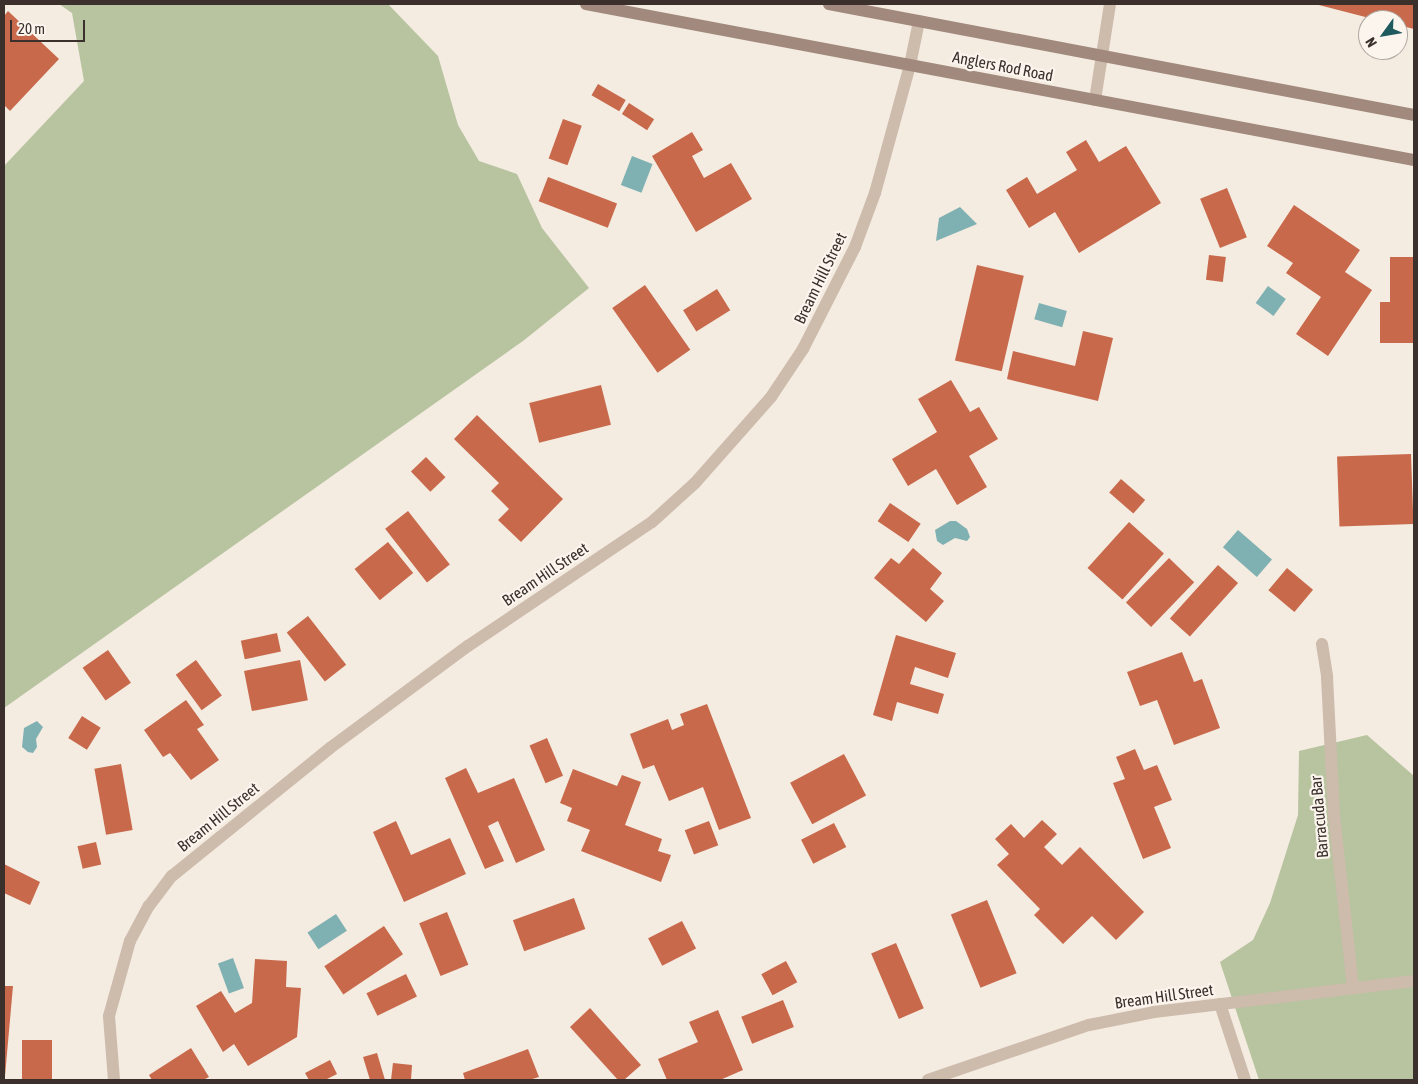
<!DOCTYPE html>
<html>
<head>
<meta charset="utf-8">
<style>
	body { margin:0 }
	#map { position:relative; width:1418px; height:1084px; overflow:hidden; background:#f4ebe1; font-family:"Asap Condensed",sans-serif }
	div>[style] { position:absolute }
	.green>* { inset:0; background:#b8c4a0 }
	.water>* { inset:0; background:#7fb0b2; transform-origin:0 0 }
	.building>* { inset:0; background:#c8694b; transform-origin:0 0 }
	.street>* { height:12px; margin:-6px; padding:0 6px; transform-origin:6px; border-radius:6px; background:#cdbbac }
	.secondary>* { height:12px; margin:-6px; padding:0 6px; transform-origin:6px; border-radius:6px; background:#a18a7d }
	span { translate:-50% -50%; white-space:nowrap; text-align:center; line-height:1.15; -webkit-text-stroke:4.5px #fbf5ee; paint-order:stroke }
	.street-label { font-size:16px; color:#3b302b }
	.frame { position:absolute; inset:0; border:5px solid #3b302b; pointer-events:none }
	.north { position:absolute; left:1358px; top:10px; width:50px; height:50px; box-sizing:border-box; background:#fbf5ee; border:1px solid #aea6a0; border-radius:50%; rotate:238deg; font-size:14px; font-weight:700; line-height:20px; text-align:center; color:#3b302b }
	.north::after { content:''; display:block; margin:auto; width:18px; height:22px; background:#1f5a5e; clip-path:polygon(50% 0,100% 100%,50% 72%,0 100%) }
	.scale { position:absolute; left:10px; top:20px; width:75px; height:22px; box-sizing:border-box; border:2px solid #3b302b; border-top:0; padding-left:6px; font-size:15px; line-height:18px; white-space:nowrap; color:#3b302b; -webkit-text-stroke:4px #fbf5ee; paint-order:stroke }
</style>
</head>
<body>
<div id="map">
	<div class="green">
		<i style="clip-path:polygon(59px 4px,388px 4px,438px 56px,458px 125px,479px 161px,517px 174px,542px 228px,589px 288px,523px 341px,4px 708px,4px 166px,84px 81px,72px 13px)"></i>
		<i style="clip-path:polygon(1367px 735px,1414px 776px,1414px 1080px,1259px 1080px,1220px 962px,1253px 940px,1270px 903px,1298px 815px,1299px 751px)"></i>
	</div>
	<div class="water">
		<i style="left:632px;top:156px;width:22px;height:31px;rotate:21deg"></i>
		<i style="clip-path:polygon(960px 207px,977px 224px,936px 241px,939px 218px)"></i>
		<i style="left:1268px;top:286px;width:22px;height:21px;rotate:36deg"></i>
		<i style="left:1039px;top:303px;width:29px;height:17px;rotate:16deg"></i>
		<i style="clip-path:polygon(950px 521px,956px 521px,967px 529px,970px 537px,967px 541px,955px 538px,943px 545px,937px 541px,935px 530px)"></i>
		<i style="left:1238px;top:530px;width:45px;height:23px;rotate:41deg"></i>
		<i style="clip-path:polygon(37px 721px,43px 727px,36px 739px,37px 747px,33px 753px,28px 752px,22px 747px,24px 728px)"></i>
		<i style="left:336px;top:914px;width:20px;height:34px;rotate:57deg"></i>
		<i style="left:233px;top:958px;width:32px;height:16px;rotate:70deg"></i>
	</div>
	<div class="building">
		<i style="clip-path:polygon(1315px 4px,1414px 4px,1414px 29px,1398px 25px,1398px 20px,1377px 20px)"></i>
		<i style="clip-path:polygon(8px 11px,59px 59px,10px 111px,4px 105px,4px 16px)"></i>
		<i style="left:598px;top:84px;width:32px;height:13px;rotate:30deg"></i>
		<i style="left:629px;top:103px;width:30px;height:13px;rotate:33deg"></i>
		<i style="left:563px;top:119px;width:20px;height:42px;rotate:20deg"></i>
		<i style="clip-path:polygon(692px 132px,703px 150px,692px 156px,704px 178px,731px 163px,752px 199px,696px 232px,652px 156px)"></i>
		<i style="clip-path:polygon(1086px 140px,1099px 162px,1126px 146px,1161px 203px,1079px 253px,1055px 212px,1029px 228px,1006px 190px,1027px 177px,1037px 194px,1077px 170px,1066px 152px)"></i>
		<i style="left:548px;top:177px;width:74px;height:26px;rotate:21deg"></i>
		<i style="left:1227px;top:188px;width:53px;height:29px;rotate:68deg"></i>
		<i style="clip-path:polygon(1294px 205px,1360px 250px,1345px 272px,1372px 290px,1328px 356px,1296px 334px,1321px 297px,1286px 273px,1293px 263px,1267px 246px)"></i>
		<i style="left:1209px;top:255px;width:17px;height:25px;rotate:7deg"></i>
		<i style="clip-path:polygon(1390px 257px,1414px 257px,1414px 343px,1380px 343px,1380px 302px,1390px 302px)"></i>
		<i style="left:977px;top:265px;width:48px;height:98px;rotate:13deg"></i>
		<i style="left:645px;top:285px;width:79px;height:40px;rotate:55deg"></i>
		<i style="left:717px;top:289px;width:25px;height:40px;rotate:58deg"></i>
		<i style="clip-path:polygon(1083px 331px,1113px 338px,1098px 401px,1007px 379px,1013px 351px,1075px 366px)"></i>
		<i style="clip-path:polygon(951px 380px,970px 412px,979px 407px,998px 439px,969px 456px,987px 487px,957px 505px,936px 469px,908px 486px,892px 459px,937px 432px,918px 399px)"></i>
		<i style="left:601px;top:385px;width:41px;height:74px;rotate:76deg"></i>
		<i style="clip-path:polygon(477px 415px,563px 499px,521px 542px,498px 520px,509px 509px,491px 491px,499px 483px,454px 439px)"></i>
		<i style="left:1411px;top:454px;width:70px;height:74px;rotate:88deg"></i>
		<i style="left:426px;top:457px;width:28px;height:21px;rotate:46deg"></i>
		<i style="left:1121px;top:479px;width:32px;height:18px;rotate:41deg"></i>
		<i style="left:890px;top:503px;width:37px;height:22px;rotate:34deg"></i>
		<i style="left:408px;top:511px;width:68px;height:29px;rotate:52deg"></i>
		<i style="left:1129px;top:522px;width:47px;height:62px;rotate:42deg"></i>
		<i style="left:388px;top:542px;width:40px;height:43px;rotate:51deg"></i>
		<i style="clip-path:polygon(913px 548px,942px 573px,930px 589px,944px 601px,926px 622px,874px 578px,891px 558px,899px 564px)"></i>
		<i style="left:1169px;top:558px;width:35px;height:62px;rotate:44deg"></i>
		<i style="left:1218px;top:565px;width:27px;height:72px;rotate:42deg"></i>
		<i style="left:1287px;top:568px;width:34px;height:29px;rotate:40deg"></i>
		<i style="left:308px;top:616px;width:62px;height:27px;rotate:52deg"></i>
		<i style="left:277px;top:633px;width:19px;height:37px;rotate:78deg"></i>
		<i style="clip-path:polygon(896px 635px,956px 653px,948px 678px,915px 667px,910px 684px,944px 694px,938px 714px,897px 702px,892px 721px,873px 715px)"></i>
		<i style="left:108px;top:650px;width:40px;height:31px;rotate:55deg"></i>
		<i style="clip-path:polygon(1182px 652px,1194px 682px,1202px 679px,1220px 728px,1174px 745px,1157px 700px,1140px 706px,1127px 672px)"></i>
		<i style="left:196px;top:660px;width:44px;height:25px;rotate:54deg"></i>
		<i style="left:300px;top:660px;width:41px;height:57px;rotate:79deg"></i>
		<i style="clip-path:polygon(186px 700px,204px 725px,197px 729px,219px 760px,191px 780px,170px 753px,163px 757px,144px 730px)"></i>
		<i style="clip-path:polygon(707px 704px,751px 818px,719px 830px,703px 787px,669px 801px,654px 765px,643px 769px,630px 734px,668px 719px,672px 730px,684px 725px,680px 714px)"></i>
		<i style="left:82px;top:716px;width:22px;height:26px;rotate:32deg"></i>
		<i style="left:547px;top:738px;width:41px;height:19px;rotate:67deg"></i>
		<i style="clip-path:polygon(1135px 749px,1144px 770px,1157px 765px,1172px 800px,1154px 807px,1171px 848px,1143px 859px,1113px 783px,1125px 779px,1116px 757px)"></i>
		<i style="left:844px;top:754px;width:47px;height:61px;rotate:62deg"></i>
		<i style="left:121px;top:764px;width:67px;height:27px;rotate:80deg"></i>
		<i style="clip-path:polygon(466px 768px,478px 793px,514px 778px,545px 850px,516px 863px,498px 821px,488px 826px,504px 861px,485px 869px,445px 778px)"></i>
		<i style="clip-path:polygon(573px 769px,617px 786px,622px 775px,641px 782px,625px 825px,662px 839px,658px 851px,671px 855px,661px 882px,581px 851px,590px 830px,567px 821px,572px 808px,560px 803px)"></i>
		<i style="clip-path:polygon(1042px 820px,1057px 834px,1044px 847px,1062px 865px,1080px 847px,1144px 912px,1116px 940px,1092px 916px,1063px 944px,1034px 915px,1040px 909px,997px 865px,1009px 854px,995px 839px,1011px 824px,1024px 838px)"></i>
		<i style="clip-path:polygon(396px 821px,411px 855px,450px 838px,466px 874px,404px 902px,373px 832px)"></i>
		<i style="left:709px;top:821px;width:26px;height:26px;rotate:69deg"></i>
		<i style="left:834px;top:823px;width:27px;height:37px;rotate:63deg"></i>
		<i style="left:96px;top:842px;width:23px;height:19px;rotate:77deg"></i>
		<i style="clip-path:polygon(4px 864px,40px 882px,30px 905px,4px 893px)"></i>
		<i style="left:574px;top:898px;width:33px;height:65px;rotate:70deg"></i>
		<i style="left:987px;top:900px;width:79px;height:39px;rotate:68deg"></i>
		<i style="left:447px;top:912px;width:57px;height:30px;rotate:68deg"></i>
		<i style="left:682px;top:921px;width:31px;height:38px;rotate:63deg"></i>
		<i style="left:384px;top:926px;width:34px;height:72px;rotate:56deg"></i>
		<i style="left:896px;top:943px;width:71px;height:27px;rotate:67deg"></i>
		<i style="clip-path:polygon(255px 959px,287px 961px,286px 987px,301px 988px,297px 1037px,248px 1066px,234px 1044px,223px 1052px,196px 1006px,221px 991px,235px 1013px,252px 1003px)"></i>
		<i style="left:786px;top:961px;width:24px;height:28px;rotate:62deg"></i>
		<i style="left:406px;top:974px;width:25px;height:44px;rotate:64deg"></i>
		<i style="clip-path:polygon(4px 986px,13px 986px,5px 1076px,4px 1075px)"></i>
		<i style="left:783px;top:1000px;width:29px;height:45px;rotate:68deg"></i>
		<i style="clip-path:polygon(590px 1008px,641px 1065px,624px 1080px,618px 1080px,570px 1027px)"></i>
		<i style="clip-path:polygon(718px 1010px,743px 1070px,720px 1080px,667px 1080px,658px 1059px,698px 1042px,689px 1022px)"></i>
		<i style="left:22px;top:1040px;width:30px;height:39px"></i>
		<i style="clip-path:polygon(191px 1048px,209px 1077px,203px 1080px,152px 1080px,149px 1075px)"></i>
		<i style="clip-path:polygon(528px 1049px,539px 1077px,529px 1080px,465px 1080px,463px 1073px)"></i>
		<i style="clip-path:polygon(377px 1053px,385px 1080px,370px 1080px,363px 1057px)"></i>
		<i style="clip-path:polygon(330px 1060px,337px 1074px,325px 1080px,309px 1080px,305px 1073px)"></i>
		<i style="clip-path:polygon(393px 1063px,412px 1065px,411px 1080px,391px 1080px)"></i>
	</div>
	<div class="street">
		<i style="left:1095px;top:100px;width:97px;rotate:-81.1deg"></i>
		<i style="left:1322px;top:644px;width:33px;rotate:81deg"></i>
		<i style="left:1327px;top:677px;width:138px;rotate:87.1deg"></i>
		<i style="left:1334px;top:815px;width:173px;rotate:83.7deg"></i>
		<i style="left:1220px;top:1004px;width:80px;rotate:71.8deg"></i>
		<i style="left:114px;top:1080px;width:64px;rotate:-94.5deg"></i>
		<i style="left:109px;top:1016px;width:78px;rotate:-74.4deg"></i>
		<i style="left:130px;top:941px;width:40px;rotate:-62deg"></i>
		<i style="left:149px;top:906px;width:38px;rotate:-53deg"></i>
		<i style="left:172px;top:876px;width:203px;rotate:-39deg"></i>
		<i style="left:330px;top:748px;width:172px;rotate:-36.5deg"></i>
		<i style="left:468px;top:646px;width:222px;rotate:-34deg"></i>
		<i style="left:652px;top:522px;width:58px;rotate:-42.2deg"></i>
		<i style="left:695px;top:483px;width:115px;rotate:-48.5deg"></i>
		<i style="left:771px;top:397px;width:58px;rotate:-56.3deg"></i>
		<i style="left:803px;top:349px;width:114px;rotate:-63deg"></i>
		<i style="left:855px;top:247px;width:58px;rotate:-69.7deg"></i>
		<i style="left:875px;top:193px;width:133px;rotate:-74.7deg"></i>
		<i style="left:910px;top:65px;width:45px;rotate:-78.4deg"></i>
		<i style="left:928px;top:1080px;width:170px;rotate:-18.9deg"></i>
		<i style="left:1089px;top:1025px;width:66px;rotate:-11.3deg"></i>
		<i style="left:1154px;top:1012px;width:262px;rotate:-6.8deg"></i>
	</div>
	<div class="secondary">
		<i style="left:586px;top:4px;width:843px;rotate:10.67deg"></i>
		<i style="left:829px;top:4px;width:595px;rotate:10.74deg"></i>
	</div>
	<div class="street-label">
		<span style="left:1003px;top:66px;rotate:11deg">Anglers Rod Road</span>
		<span style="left:820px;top:278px;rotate:-64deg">Bream Hill Street</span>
		<span style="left:545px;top:574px;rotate:-34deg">Bream Hill Street</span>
		<span style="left:218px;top:817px;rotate:-39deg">Bream Hill Street</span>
		<span style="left:1319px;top:817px;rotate:-95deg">Barracuda Bar</span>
		<span style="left:1164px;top:996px;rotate:-8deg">Bream Hill Street</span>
	</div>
	<div class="frame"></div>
	<div class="north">N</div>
	<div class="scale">20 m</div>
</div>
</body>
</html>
